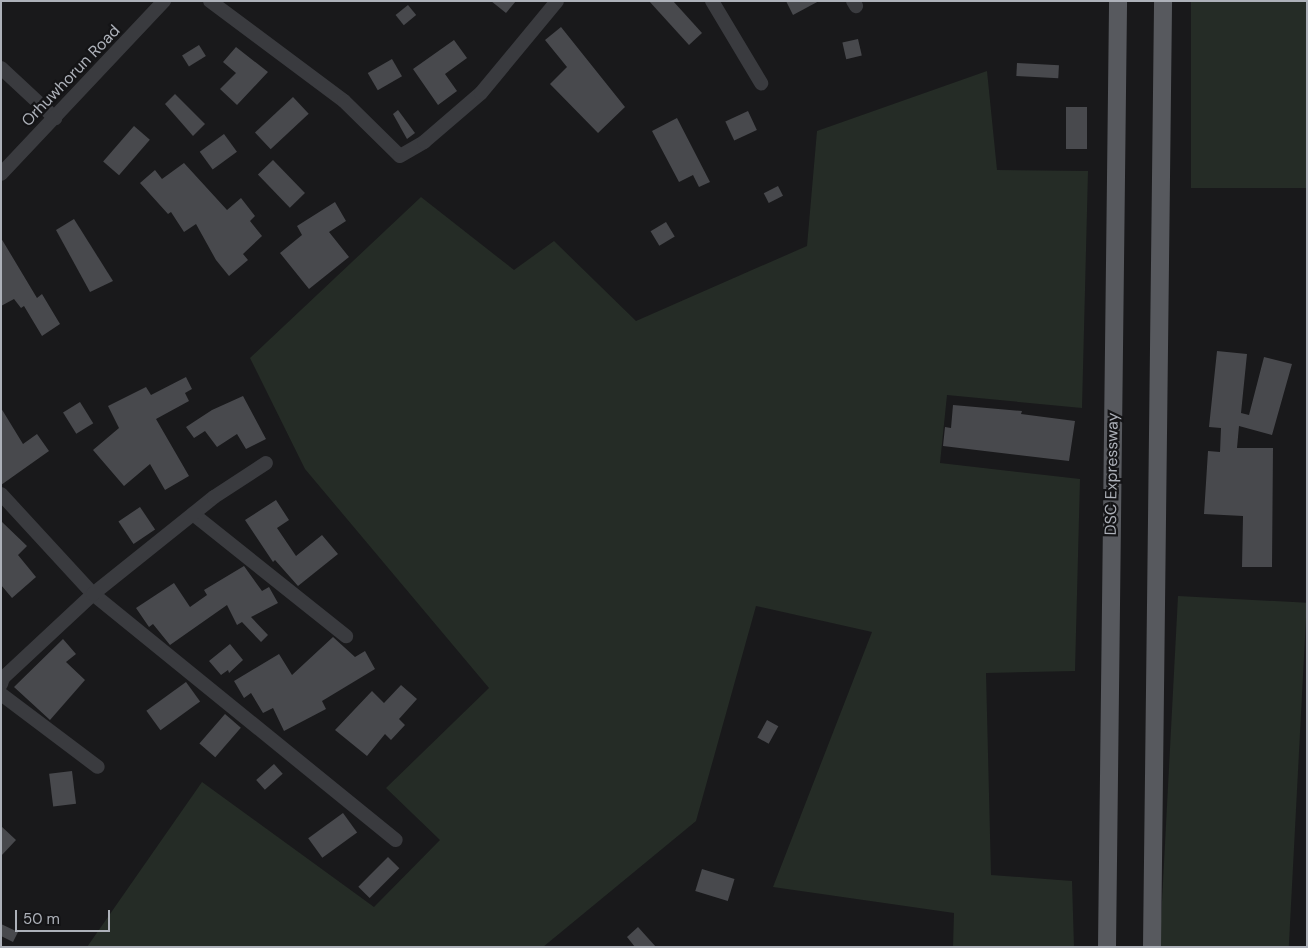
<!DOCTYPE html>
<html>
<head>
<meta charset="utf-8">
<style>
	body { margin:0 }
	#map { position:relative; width:1308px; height:948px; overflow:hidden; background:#19191b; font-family:"DM Sans",sans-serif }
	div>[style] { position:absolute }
	.green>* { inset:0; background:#252c26; transform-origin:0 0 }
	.building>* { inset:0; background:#48494d; transform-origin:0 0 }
	.minor>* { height:14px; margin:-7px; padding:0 7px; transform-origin:7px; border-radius:7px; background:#3a3b3f }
	.major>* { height:18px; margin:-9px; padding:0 9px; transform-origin:9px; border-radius:9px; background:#57595e }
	span { translate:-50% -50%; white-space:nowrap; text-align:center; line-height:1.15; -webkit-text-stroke:4.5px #141416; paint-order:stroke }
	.street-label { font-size:16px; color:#adb1b9 }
	.frame { position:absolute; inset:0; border:2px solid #adb1b9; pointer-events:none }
	.scale { position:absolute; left:15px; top:910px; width:95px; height:22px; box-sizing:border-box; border:2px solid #adb1b9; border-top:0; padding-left:6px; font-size:15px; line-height:18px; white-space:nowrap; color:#adb1b9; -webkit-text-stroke:4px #141416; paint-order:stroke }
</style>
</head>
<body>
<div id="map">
	<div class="green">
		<i style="left:1191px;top:1px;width:116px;height:187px"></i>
		<i style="clip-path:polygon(987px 71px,997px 170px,1088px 171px,1082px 408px,947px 395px,940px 463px,1080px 479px,1075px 671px,986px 673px,991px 875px,1072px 881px,1074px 947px,953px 947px,954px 913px,773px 887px,872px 632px,756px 606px,696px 821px,543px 947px,87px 947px,202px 782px,374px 907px,440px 840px,386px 788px,489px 688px,305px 469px,250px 358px,421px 197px,514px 270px,554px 241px,636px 321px,807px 246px,817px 131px)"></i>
		<i style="left:1178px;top:596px;width:129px;height:351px;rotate:3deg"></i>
	</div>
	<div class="building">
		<i style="clip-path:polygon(491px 1px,516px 1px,506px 13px)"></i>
		<i style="clip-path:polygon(649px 1px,673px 1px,702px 33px,689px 45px)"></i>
		<i style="clip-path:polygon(786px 1px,819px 1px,793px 15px)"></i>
		<i style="left:408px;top:5px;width:13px;height:16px;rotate:51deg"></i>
		<i style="clip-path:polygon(561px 27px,625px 107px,598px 133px,550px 84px,567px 67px,545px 40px)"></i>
		<i style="left:858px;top:39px;width:17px;height:16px;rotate:77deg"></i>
		<i style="clip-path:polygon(454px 40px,467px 58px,445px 74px,457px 91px,438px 105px,413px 69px)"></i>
		<i style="left:199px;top:45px;width:13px;height:20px;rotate:58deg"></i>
		<i style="clip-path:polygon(236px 47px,268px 72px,237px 105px,220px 89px,236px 73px,223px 62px)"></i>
		<i style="left:392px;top:59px;width:20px;height:28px;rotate:60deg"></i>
		<i style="left:1017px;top:63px;width:42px;height:13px;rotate:3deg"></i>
		<i style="clip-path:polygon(175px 94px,205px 124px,193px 136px,165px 104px)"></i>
		<i style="left:293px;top:97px;width:23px;height:52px;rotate:47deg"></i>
		<i style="left:1066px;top:107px;width:21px;height:42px"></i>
		<i style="clip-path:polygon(398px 110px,415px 133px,407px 139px,393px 114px)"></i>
		<i style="left:748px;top:111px;width:21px;height:25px;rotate:65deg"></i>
		<i style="clip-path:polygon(677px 118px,710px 182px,699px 187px,693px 175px,679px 182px,652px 131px)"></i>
		<i style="left:134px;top:126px;width:21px;height:47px;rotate:41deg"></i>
		<i style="left:224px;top:134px;width:22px;height:30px;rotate:54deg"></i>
		<i style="left:273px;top:160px;width:46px;height:21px;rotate:46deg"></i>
		<i style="clip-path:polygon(184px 163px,227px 210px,241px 198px,255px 216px,250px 221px,262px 236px,243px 254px,248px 260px,229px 276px,216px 260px,196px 224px,184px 232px,171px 212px,168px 214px,140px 183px,155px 170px,162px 179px)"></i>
		<i style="left:778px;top:186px;width:11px;height:16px;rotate:63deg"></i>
		<i style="clip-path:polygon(335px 202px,346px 221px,329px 232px,349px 257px,309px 289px,280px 253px,302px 235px,297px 226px)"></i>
		<i style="clip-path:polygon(74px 219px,113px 281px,90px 292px,56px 230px)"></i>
		<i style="left:666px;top:222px;width:17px;height:18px;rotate:59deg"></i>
		<i style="clip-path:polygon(1px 238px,37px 298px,42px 294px,60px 324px,42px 336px,24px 306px,21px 308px,14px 299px,1px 306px)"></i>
		<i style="clip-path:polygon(1217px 351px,1247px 354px,1241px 413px,1249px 415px,1264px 357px,1292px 364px,1272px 435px,1239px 426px,1237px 448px,1273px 448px,1272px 567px,1242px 567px,1243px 516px,1204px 514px,1208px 451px,1220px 452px,1221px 428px,1209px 427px)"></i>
		<i style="clip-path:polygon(186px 377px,192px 389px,185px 393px,189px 401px,156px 419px,189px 476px,165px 490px,150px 464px,124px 486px,93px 450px,119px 428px,108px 406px,146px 387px,151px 395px)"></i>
		<i style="clip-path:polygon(243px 396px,266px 439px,246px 449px,237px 434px,217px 447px,205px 431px,194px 438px,186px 427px,212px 410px)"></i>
		<i style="left:80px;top:402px;width:25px;height:20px;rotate:58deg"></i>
		<i style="clip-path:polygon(953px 405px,1022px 411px,1021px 414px,1075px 421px,1069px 461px,943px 446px,945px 427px,951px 428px)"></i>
		<i style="clip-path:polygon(1px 408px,23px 444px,37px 434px,49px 451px,1px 485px)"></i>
		<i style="clip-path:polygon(276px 500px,289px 520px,277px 528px,296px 556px,322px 535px,338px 554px,298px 586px,275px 560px,273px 562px,245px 520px)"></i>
		<i style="left:140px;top:507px;width:27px;height:26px;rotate:56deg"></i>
		<i style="clip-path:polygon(1px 521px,27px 546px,18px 555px,36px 577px,12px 598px,1px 585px)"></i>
		<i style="clip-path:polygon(244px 566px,262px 591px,269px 587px,278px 603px,251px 617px,268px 635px,261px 642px,242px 622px,237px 625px,227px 605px,170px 645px,153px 624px,149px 627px,136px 608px,174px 583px,190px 607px,207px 595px,204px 590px)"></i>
		<i style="clip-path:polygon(333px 637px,355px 657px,365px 651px,375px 669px,322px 701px,326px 709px,284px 731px,273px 708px,263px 713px,251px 693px,244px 698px,234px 681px,279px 654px,292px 675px)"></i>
		<i style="clip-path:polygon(63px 639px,76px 654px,66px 662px,85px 680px,50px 720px,14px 687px)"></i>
		<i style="clip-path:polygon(230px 644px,243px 660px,229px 673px,228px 670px,221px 675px,209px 661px)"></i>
		<i style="left:186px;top:682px;width:24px;height:49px;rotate:54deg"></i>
		<i style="clip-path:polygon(401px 685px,417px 699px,399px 719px,405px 725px,391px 740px,385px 734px,367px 756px,335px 730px,372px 691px,384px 703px)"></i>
		<i style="left:225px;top:714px;width:21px;height:39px;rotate:41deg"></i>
		<i style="left:767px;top:720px;width:13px;height:20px;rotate:29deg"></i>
		<i style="left:274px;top:764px;width:13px;height:24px;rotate:48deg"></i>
		<i style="left:72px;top:771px;width:33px;height:23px;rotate:83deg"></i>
		<i style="left:343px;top:813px;width:24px;height:43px;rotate:54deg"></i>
		<i style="clip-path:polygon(1px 826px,16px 840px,1px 856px)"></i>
		<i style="left:388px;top:857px;width:16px;height:42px;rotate:45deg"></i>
		<i style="left:702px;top:869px;width:34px;height:23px;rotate:17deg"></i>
		<i style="clip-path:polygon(1px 924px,18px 932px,13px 942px,1px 936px)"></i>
		<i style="clip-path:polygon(638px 927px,656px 947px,635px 947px,627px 937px)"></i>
	</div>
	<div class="minor">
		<i style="left:210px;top:1px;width:167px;rotate:36.7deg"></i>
		<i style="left:344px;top:101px;width:78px;rotate:44.5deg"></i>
		<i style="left:400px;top:156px;width:28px;rotate:-30deg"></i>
		<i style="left:424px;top:142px;width:75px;rotate:-40.7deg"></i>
		<i style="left:481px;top:93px;width:119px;rotate:-50.4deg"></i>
		<i style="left:712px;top:1px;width:96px;rotate:59.1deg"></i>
		<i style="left:853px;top:1px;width:6px;rotate:59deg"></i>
		<i style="left:1px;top:68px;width:74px;rotate:42.8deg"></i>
		<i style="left:1px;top:174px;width:238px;rotate:-46.7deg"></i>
		<i style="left:1px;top:494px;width:136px;rotate:47.4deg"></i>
		<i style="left:93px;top:594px;width:390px;rotate:39.1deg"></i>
		<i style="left:193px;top:514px;width:196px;rotate:38.6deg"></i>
		<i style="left:1px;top:684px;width:6px;rotate:-72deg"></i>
		<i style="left:3px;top:678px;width:123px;rotate:-43deg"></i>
		<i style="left:93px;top:594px;width:155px;rotate:-38.7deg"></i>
		<i style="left:214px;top:497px;width:62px;rotate:-33.2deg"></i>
		<i style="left:1px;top:694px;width:121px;rotate:37deg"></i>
	</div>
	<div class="major">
		<i style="left:1107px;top:947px;width:946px;rotate:-89.33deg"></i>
		<i style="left:1152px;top:947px;width:946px;rotate:-89.33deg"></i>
	</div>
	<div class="street-label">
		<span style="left:71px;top:76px;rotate:-46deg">Orhuwhorun Road</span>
		<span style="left:1112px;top:474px;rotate:-89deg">DSC Expressway</span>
	</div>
	<div class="frame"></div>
	<div class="scale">50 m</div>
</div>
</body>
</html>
